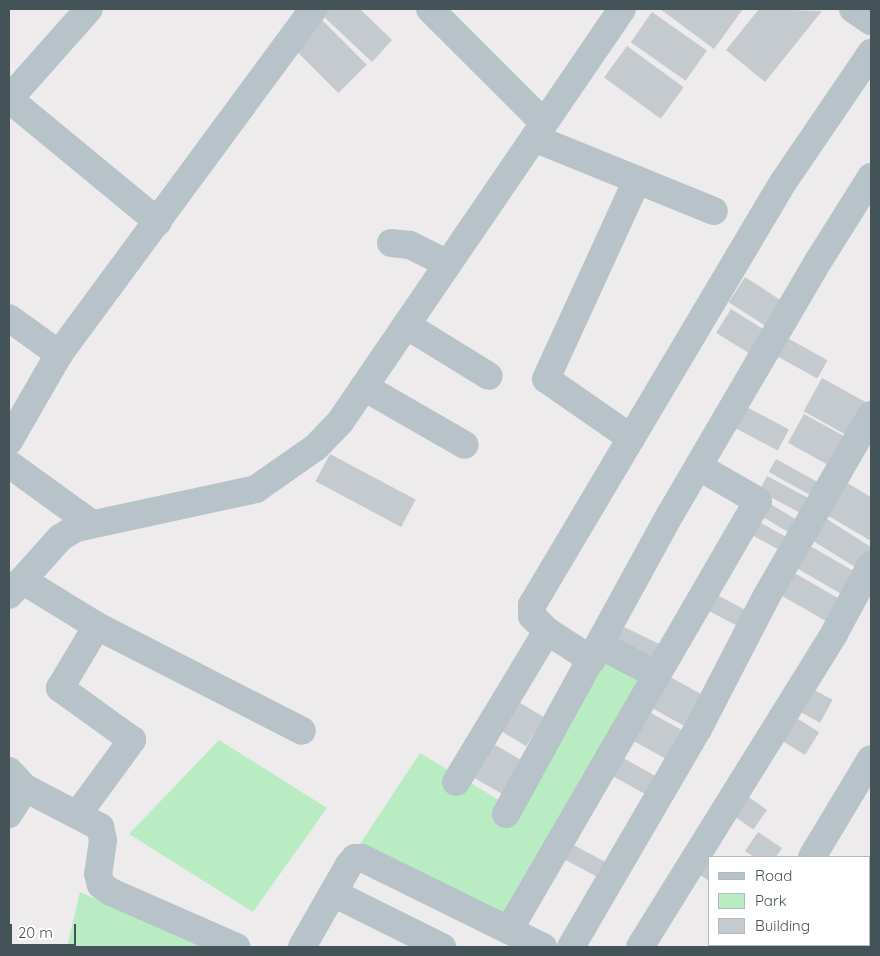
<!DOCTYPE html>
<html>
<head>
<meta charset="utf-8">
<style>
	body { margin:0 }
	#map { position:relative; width:880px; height:956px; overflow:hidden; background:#eeebec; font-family:Quicksand,sans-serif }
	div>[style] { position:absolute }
	.green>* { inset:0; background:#b9ecc2 }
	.building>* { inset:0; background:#c5cace; transform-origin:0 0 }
	.minor>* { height:28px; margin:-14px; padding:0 14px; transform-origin:14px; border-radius:14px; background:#b7c3c8 }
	span { translate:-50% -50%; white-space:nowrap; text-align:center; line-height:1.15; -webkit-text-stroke:5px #fff; paint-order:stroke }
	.frame { position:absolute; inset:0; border:10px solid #445358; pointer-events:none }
	.legend { position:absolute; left:708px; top:856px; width:162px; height:90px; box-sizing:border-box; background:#fff; border:1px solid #b4babc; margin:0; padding:6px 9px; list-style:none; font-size:15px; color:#445358 }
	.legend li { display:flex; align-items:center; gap:10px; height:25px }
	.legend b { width:25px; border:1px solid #b4babc }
	.scale { position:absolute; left:10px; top:924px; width:66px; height:22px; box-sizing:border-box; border:2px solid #445358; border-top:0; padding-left:6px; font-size:15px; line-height:18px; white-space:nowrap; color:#445358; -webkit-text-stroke:4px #fff; paint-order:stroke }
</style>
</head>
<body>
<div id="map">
	<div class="green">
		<i style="clip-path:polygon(601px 651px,654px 677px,500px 923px,358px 847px,420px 753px,516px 810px)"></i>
		<i style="clip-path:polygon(219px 740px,327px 808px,253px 912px,129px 834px)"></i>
		<i style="clip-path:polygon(80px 892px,209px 947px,67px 947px)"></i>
	</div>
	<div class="building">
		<i style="clip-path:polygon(326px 9px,360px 9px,392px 40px,372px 62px,321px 14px)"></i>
		<i style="clip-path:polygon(660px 9px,743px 9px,714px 49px)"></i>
		<i style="clip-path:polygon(759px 9px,822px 11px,765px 82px,726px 50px)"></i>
		<i style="left:652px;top:12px;width:67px;height:37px;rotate:35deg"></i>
		<i style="left:320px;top:18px;width:66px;height:40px;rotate:45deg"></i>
		<i style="left:627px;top:46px;width:70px;height:39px;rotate:36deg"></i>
		<i style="left:745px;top:277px;width:43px;height:30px;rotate:33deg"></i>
		<i style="left:731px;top:309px;width:49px;height:28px;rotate:32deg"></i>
		<i style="left:782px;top:335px;width:52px;height:21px;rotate:29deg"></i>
		<i style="left:822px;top:378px;width:51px;height:38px;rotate:29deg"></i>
		<i style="left:743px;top:405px;width:52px;height:24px;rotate:28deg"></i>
		<i style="left:804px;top:414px;width:52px;height:33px;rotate:29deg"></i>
		<i style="left:330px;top:454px;width:97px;height:31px;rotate:28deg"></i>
		<i style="left:776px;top:459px;width:52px;height:15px;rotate:29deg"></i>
		<i style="left:767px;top:476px;width:51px;height:17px;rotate:28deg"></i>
		<i style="clip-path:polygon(837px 477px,871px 497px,871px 541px,818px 510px)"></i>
		<i style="left:762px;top:499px;width:49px;height:15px;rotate:31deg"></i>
		<i style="clip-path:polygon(819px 514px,871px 547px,871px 553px,860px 570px,805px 536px)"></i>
		<i style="left:754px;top:519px;width:47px;height:15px;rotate:29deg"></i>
		<i style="left:805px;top:543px;width:61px;height:26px;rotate:30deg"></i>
		<i style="left:791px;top:571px;width:61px;height:26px;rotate:30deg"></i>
		<i style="left:708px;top:590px;width:53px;height:18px;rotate:28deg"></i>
		<i style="left:618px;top:624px;width:55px;height:23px;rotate:26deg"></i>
		<i style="left:663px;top:673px;width:48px;height:36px;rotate:29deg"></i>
		<i style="left:802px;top:683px;width:35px;height:26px;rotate:29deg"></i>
		<i style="left:512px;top:698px;width:37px;height:34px;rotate:31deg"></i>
		<i style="left:642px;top:708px;width:50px;height:33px;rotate:29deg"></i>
		<i style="left:787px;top:712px;width:38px;height:27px;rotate:32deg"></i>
		<i style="left:490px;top:742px;width:39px;height:39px;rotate:30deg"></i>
		<i style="left:616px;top:754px;width:54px;height:21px;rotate:29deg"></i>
		<i style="left:740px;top:791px;width:33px;height:24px;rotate:35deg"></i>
		<i style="clip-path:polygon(758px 832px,782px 848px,776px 857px,754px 857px,745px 851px)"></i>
		<i style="left:568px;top:842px;width:45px;height:17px;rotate:28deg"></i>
		<i style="clip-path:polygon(709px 856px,709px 881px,690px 868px)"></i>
	</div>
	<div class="minor">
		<i style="left:430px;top:9px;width:161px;rotate:45deg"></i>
		<i style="left:853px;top:9px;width:22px;rotate:34deg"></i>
		<i style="left:9px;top:99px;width:193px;rotate:39.5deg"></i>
		<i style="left:9px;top:99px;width:120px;rotate:-48.4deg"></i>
		<i style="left:534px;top:138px;width:194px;rotate:22.1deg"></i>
		<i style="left:391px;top:243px;width:19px;rotate:6deg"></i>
		<i style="left:410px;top:245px;width:42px;rotate:26.6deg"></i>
		<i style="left:9px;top:318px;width:62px;rotate:35.8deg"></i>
		<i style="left:406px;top:325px;width:97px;rotate:31.6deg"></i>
		<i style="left:364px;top:387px;width:116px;rotate:29.9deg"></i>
		<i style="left:631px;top:438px;width:103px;rotate:-145.2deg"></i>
		<i style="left:546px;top:379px;width:219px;rotate:-65.4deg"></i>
		<i style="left:9px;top:441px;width:100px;rotate:-60.1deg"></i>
		<i style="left:59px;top:354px;width:428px;rotate:-53.6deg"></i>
		<i style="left:9px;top:464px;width:102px;rotate:35.9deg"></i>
		<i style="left:22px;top:580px;width:88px;rotate:31.5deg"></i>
		<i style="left:97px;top:626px;width:230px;rotate:27.1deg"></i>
		<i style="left:9px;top:595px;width:76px;rotate:-48.2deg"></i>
		<i style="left:60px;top:538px;width:19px;rotate:-32deg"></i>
		<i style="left:76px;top:528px;width:184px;rotate:-12.2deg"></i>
		<i style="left:256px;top:489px;width:73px;rotate:-35deg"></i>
		<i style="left:316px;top:447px;width:35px;rotate:-46deg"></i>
		<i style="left:340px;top:422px;width:500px;rotate:-55.67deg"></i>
		<i style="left:600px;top:645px;width:64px;rotate:27.8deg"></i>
		<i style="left:592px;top:660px;width:54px;rotate:-147.2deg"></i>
		<i style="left:547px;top:631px;width:21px;rotate:-135deg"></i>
		<i style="left:532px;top:616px;width:11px;rotate:-90deg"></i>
		<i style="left:532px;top:605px;width:493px;rotate:-59.3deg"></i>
		<i style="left:784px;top:181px;width:155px;rotate:-55.8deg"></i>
		<i style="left:9px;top:771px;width:23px;rotate:47deg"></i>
		<i style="left:25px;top:788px;width:31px;rotate:122deg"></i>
		<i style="left:456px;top:782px;width:176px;rotate:-58.9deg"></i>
		<i style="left:25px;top:788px;width:85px;rotate:27.5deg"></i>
		<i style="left:100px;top:827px;width:13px;rotate:77deg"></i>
		<i style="left:103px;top:840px;width:34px;rotate:98deg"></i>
		<i style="left:98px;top:874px;width:11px;rotate:75deg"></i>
		<i style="left:101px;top:885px;width:12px;rotate:35deg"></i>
		<i style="left:111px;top:892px;width:137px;rotate:23.7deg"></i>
		<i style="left:78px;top:814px;width:92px;rotate:-53.9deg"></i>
		<i style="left:132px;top:740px;width:89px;rotate:-144.2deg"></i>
		<i style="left:60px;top:688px;width:72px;rotate:-59.2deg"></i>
		<i style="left:506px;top:814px;width:343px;rotate:-61.3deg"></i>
		<i style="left:671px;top:513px;width:293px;rotate:-59.7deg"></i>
		<i style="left:819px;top:260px;width:98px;rotate:-57.9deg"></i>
		<i style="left:812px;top:857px;width:114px;rotate:-59deg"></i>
		<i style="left:333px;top:893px;width:122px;rotate:26.4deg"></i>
		<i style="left:869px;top:902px;width:4px;rotate:-63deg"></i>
		<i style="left:509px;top:930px;width:496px;rotate:-59.9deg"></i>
		<i style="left:758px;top:501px;width:68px;rotate:-150deg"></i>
		<i style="left:302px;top:947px;width:95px;rotate:-60.2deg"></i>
		<i style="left:349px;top:865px;width:9px;rotate:-49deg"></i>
		<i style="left:355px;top:858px;width:7px"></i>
		<i style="left:362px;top:858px;width:202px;rotate:26.2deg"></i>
		<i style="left:571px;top:947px;width:252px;rotate:-59.8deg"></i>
		<i style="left:698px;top:729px;width:148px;rotate:-62.7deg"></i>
		<i style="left:766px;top:597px;width:210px;rotate:-60deg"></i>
		<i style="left:640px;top:947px;width:370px;rotate:-58.2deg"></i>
		<i style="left:835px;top:632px;width:76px;rotate:-61.8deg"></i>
		<i style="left:758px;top:947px;width:3px;rotate:-45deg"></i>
		<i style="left:839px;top:947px;width:2px;rotate:-63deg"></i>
	</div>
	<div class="frame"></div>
	<ul class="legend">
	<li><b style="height:6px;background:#b7c3c8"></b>Road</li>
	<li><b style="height:14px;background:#b9ecc2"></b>Park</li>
	<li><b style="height:14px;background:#c5cace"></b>Building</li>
	</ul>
	<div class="scale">20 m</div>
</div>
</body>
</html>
